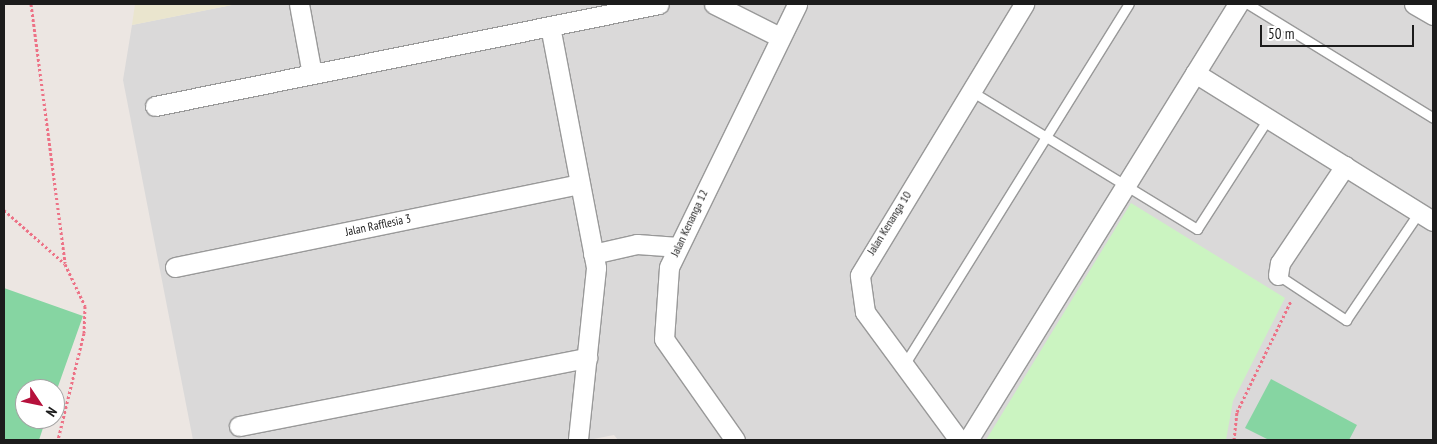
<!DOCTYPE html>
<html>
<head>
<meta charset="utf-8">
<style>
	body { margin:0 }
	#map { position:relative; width:1437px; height:444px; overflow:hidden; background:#ece6e2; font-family:"PT Sans Narrow",sans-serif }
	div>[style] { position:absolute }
	.residential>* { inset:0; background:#dad9d9 }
	.farmland>* { inset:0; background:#eae5ce }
	.park>* { inset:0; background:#cbf4c1 }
	.pitch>* { inset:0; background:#86d5a2 }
	.path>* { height:3px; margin-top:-1.5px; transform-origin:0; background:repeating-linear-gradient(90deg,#ed7286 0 2.5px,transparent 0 5px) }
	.roads { filter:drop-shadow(1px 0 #999) drop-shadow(-1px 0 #999) drop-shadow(0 1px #999) drop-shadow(0 -1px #999) }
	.lane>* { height:9px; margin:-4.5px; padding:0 4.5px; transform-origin:4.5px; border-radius:4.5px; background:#fff }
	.street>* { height:19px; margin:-9.5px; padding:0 9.5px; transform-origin:9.5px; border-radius:9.5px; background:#fff }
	span { translate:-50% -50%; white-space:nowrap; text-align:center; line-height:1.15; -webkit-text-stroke:4px #fff; paint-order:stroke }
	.street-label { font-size:12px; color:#1c1c1c }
	.frame { position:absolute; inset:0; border:5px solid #1c1c1c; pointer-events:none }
	.north { position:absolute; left:15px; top:379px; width:50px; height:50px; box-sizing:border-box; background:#fff; border:1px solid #a4a4a4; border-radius:50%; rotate:124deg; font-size:14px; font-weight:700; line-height:20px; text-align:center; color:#1c1c1c }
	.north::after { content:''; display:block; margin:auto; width:18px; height:22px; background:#b6113c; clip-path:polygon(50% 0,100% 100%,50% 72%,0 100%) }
	.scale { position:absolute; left:1260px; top:25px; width:154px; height:22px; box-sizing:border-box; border:2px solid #1c1c1c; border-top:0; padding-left:6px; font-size:15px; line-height:18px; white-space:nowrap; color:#1c1c1c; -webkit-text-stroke:4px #fff; paint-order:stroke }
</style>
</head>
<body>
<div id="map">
	<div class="residential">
		<i style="clip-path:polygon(237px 4px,1433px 4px,1433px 440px,618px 440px,614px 435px,588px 440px,193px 440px,123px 80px,132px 25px)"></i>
	</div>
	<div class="farmland">
		<i style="clip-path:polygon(135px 4px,237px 4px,132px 25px)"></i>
	</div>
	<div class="park">
		<i style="clip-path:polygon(1131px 203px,1285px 298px,1233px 401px,1226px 440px,986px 440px)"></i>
	</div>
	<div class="pitch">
		<i style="clip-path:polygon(4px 288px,83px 316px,55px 395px,55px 389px,25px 389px,25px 419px,46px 419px,39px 440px,4px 440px)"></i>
		<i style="clip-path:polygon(1271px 379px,1357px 425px,1349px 440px,1269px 440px,1245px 428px)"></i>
	</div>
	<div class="path">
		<i style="left:31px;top:4px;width:261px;rotate:82.5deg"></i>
		<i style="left:4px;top:210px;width:81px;rotate:41.5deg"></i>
		<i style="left:65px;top:264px;width:47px;rotate:64.5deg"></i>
		<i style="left:85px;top:306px;width:27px;rotate:92deg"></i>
		<i style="left:84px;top:333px;width:110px;rotate:103.7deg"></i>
		<i style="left:1234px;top:440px;width:28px;rotate:-84deg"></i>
		<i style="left:1237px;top:412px;width:123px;rotate:-64.1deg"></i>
	</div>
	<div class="roads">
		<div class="lane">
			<i style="left:1248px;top:4px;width:217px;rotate:31.6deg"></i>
			<i style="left:971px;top:91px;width:265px;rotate:31.4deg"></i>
			<i style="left:1197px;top:229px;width:131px;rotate:-57.2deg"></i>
			<i style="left:1278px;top:275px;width:82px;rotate:33.5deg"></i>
			<i style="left:1346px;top:320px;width:130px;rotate:-55.9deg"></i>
			<i style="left:904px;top:365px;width:425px;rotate:-58.1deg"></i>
		</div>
		<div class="street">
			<i style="left:299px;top:4px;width:71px;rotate:79.5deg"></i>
			<i style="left:714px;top:4px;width:74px;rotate:26.6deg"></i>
			<i style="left:1414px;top:4px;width:22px;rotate:30deg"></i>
			<i style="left:550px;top:26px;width:246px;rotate:79.2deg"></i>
			<i style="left:596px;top:268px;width:173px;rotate:96deg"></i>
			<i style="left:1195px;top:73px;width:280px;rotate:31.9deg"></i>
			<i style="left:155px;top:106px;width:514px;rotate:-11.44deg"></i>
			<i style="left:593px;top:254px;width:45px;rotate:-12.8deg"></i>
			<i style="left:637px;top:244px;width:39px;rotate:4deg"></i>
			<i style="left:175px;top:267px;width:413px;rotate:-11.6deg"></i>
			<i style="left:1278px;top:275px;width:12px;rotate:-81deg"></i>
			<i style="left:1280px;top:263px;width:117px;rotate:-56.2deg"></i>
			<i style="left:239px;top:426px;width:355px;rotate:-11.1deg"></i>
			<i style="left:735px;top:440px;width:123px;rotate:-125.1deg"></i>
			<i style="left:664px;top:339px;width:72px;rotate:-86deg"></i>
			<i style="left:669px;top:267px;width:292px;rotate:-64deg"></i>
			<i style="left:959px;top:440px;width:159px;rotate:-126.3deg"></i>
			<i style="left:865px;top:312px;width:37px;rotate:-98deg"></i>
			<i style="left:860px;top:275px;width:317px;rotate:-58.8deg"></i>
			<i style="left:968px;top:440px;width:513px;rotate:-58.23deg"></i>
		</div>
	</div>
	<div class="street-label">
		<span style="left:689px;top:223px;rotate:-65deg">Jalan Kenanga 12</span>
		<span style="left:889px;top:223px;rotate:-58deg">Jalan Kenanga 10</span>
		<span style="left:378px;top:225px;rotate:-12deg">Jalan Rafflesia 3</span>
	</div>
	<div class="frame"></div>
	<div class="north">N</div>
	<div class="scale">50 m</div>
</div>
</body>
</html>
